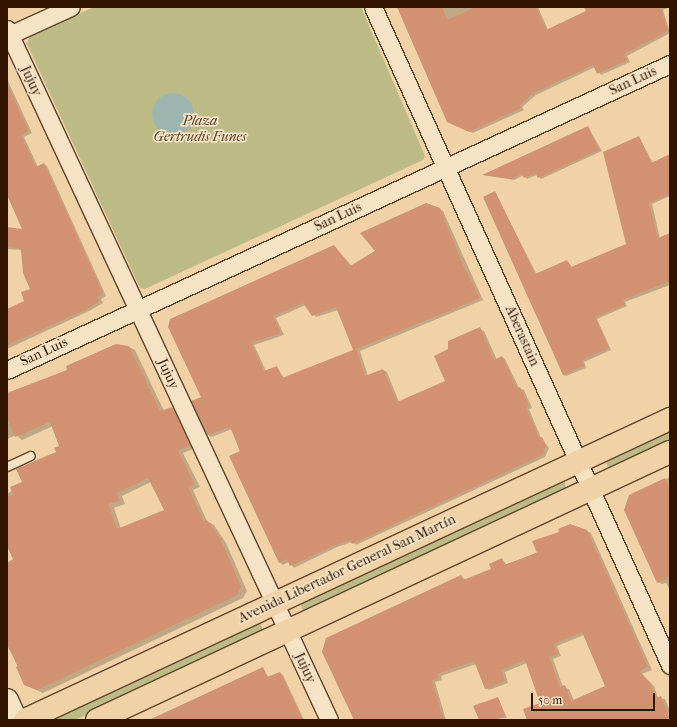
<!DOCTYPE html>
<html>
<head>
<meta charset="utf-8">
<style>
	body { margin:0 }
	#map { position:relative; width:677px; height:727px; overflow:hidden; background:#f1d2a6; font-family:"IM FELL French Canon",serif }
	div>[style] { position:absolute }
	.green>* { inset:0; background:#bdbb85 }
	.water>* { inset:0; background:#9cb6af }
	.round { border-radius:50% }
	.shadow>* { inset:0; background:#0003 }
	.building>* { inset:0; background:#d29170 }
	.roads { filter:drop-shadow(1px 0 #60442a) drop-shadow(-1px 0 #60442a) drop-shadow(0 1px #60442a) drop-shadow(0 -1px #60442a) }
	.lane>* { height:8px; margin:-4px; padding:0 4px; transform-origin:4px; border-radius:4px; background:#f6e2c5 }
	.street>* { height:17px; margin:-8.5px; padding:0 8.5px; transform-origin:8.5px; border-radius:8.5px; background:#f6e2c5 }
	.secondary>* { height:22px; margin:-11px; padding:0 11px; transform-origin:11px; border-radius:11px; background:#f6e2c5 }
	.primary>* { height:22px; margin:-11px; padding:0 11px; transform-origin:11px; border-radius:11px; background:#f1d2a6 }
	span { translate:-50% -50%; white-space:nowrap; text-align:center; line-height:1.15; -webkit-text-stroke:3.5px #f6e2c5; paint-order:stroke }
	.street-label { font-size:14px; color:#301400 }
	.park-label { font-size:14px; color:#5a4628; font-style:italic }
	.frame { position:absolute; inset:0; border:8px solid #301400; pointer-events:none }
	.scale { position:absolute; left:531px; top:693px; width:124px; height:18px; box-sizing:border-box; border:2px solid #301400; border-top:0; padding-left:5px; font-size:12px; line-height:14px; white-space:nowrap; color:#301400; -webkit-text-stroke:3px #f6e2c5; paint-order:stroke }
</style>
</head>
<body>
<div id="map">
	<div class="green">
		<i style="clip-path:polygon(94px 7px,361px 7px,425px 156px,423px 160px,145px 289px,140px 288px,27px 44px,30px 36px)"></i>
		<i style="clip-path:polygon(670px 429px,670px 442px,611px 470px,607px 465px,606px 458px)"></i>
		<i style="clip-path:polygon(561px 480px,565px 482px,566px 489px,305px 611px,302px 609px,301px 602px)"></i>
		<i style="clip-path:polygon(259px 622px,262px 627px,262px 633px,75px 720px,46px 720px)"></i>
	</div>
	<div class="water">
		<i class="round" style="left:152px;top:93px;width:42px;height:42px"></i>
	</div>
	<div class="shadow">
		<i style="clip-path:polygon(398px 7px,538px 7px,548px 30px,587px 11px,586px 7px,670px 7px,663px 10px,670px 33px,627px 56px,630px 62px,601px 75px,595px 67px,536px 95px,522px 107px,524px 110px,473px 133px,451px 123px)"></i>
		<i style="clip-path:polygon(7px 79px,32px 133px,24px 137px,38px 167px,44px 164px,47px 166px,106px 296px,101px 299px,103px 303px,89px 311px,7px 349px,7px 310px,25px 302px,31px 290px,22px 250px,7px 249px,7px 229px,24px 231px,7px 192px)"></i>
		<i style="clip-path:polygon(588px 127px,602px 151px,541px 179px,537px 175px,527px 179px,524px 175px,514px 180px,484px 175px)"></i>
		<i style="clip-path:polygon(639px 137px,653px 163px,670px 155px,670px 196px,652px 204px,660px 239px,670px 234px,670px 285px,625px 302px,627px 306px,597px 319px,611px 350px,584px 362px,586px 368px,566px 376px,563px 375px,495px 192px,537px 275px,567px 261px,572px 267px,627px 245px)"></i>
		<i style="clip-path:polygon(evenodd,439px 209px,443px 211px,483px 300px,360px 351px,368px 376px,383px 370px,387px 372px,399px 402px,446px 382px,449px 350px,480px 329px,484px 331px,497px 360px,502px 357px,505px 359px,519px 388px,524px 390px,532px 408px,529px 409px,541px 438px,549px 448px,545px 457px,356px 545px,352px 542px,337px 547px,294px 568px,289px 562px,283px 565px,279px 562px,232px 429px,212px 437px,208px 435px,193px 401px,203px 398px,169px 327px,334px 246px,352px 266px,439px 209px,306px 305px,316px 317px,338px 310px,354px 351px,284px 378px,277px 367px,266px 371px,254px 345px,284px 335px,276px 318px,306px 305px)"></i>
		<i style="clip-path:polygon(evenodd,129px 347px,135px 350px,164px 411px,172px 408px,178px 411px,195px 448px,183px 453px,200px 487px,193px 490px,207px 521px,214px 525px,226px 543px,247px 591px,243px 598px,43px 693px,25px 685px,7px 641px,7px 564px,14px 560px,7px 544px,7px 494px,23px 483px,57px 452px,60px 446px,53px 426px,22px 440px,16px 435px,7px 439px,7px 394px,129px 347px,151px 482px,165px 511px,121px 529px,114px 508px,125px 504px,122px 496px,151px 482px)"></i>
		<i style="clip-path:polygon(670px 477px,670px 590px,666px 583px,662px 584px,658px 582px,630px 496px)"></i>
		<i style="clip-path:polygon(evenodd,587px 531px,591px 533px,652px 670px,642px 674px,654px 686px,658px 698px,665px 699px,670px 711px,670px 720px,528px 720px,542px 703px,527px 663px,505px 672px,508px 683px,489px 690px,485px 688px,476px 664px,441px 676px,442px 680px,435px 682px,446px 720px,355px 720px,461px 576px,466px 580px,492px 570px,502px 559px,507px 565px,587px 531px,584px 635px,606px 686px,574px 701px,569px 689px,563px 687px,553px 659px,561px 656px,557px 646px,584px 635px)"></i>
		<i style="clip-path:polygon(263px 668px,269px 678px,280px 673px,283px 675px,304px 720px,152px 720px)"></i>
		<i style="clip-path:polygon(498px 698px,507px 718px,480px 720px)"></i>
	</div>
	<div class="building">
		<i style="clip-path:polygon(397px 7px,442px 7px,447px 20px,476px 7px,536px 7px,546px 30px,586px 11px,584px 7px,660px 7px,668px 31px,624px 54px,627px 60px,597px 74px,593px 65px,533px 93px,520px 105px,521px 108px,469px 132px,447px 122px)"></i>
		<i style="clip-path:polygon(7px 84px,29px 131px,21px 135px,36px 167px,44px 163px,103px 293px,97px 297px,99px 301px,85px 310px,7px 345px,7px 309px,24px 301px,21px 292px,30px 289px,23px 273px,21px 249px,7px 246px,7px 227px,22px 229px,7px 195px)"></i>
		<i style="clip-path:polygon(588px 126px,599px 150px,538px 178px,535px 173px,524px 178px,522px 174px,511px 179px,482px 175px)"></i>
		<i style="clip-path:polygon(639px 136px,651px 163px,670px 154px,670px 194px,649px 203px,658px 238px,670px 233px,670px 281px,623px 300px,625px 305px,595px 317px,609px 348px,582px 360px,584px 366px,563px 375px,483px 197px,495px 191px,535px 274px,567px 260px,571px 267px,626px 244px,603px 152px)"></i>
		<i style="clip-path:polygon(evenodd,426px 203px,440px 208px,463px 265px,480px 298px,356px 349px,365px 376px,383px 369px,397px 402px,445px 381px,434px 356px,448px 349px,448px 341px,480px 327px,494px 360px,502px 356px,517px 388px,520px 387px,529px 406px,526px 407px,539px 438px,542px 437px,546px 445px,542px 455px,352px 544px,350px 540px,333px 546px,290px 566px,287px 559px,279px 563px,229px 456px,240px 451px,230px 427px,207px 435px,191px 401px,201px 397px,168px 327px,170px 319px,334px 245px,350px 266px,375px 251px,360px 233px,426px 203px,303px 303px,312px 316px,336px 307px,353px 350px,282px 378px,277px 366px,264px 371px,251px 343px,281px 333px,273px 316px,303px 303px)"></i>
		<i style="clip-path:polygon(evenodd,116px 344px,129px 346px,160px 411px,172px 407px,190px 445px,178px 450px,194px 484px,188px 487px,204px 522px,207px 520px,220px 538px,241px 587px,237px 595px,37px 690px,24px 685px,16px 667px,18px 666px,7px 645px,7px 563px,13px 559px,7px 546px,7px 497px,13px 495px,10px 487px,22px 482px,16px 469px,56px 452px,54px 448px,59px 446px,50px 422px,15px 437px,7px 418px,7px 393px,67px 370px,66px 366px,116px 344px,148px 478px,164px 510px,117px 529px,108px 504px,119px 501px,117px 493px,148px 478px)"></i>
		<i style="clip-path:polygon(665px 478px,670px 490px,670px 577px,657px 583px,624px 510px,629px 495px)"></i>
		<i style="clip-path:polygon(evenodd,570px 524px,587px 530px,648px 667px,639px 671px,650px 683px,656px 698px,661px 696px,670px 720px,527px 720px,523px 709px,540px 703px,525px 660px,501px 670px,505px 681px,485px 689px,474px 661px,437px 674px,438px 678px,432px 680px,444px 720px,354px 720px,322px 652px,326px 638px,461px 575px,463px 580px,491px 569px,489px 564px,502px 558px,504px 565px,537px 553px,532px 541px,559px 532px,558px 529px,570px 524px,582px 632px,605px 686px,571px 701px,565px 685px,560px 687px,549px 657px,558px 654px,554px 644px,582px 632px)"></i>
		<i style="clip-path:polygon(263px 667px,267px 677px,280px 672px,303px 720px,149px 720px)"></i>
		<i style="clip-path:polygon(498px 697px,505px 716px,494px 720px,479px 720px,473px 706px)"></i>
	</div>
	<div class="roads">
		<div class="lane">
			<i style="left:7px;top:467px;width:26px;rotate:-25deg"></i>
		</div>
		<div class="street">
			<i style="left:373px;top:7px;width:722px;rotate:65.71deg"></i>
			<i style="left:7px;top:29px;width:762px;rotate:65.01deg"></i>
			<i style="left:7px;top:36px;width:70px;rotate:-24.4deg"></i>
			<i style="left:7px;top:370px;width:730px;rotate:-24.78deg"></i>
		</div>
		<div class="secondary">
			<i style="left:7px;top:700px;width:22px;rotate:66deg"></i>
		</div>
		<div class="primary">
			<i style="left:25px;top:720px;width:712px;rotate:-25.02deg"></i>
			<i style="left:97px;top:720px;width:633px;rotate:-25.07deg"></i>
		</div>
	</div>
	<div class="street-label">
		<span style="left:31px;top:81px;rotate:65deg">Jujuy</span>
		<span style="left:633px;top:81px;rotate:-25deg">San Luis</span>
		<span style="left:338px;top:217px;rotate:-25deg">San Luis</span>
		<span style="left:522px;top:336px;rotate:66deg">Aberastain</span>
		<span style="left:44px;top:352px;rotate:-25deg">San Luis</span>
		<span style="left:168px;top:374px;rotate:65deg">Jujuy</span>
		<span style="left:347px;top:569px;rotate:-25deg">Avenida Libertador General San Martín</span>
		<span style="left:305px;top:668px;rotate:65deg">Jujuy</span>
	</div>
	<div class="park-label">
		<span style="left:200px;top:129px">Plaza<br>Gertrudis Funes</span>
	</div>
	<div class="frame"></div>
	<div class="scale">50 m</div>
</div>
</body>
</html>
